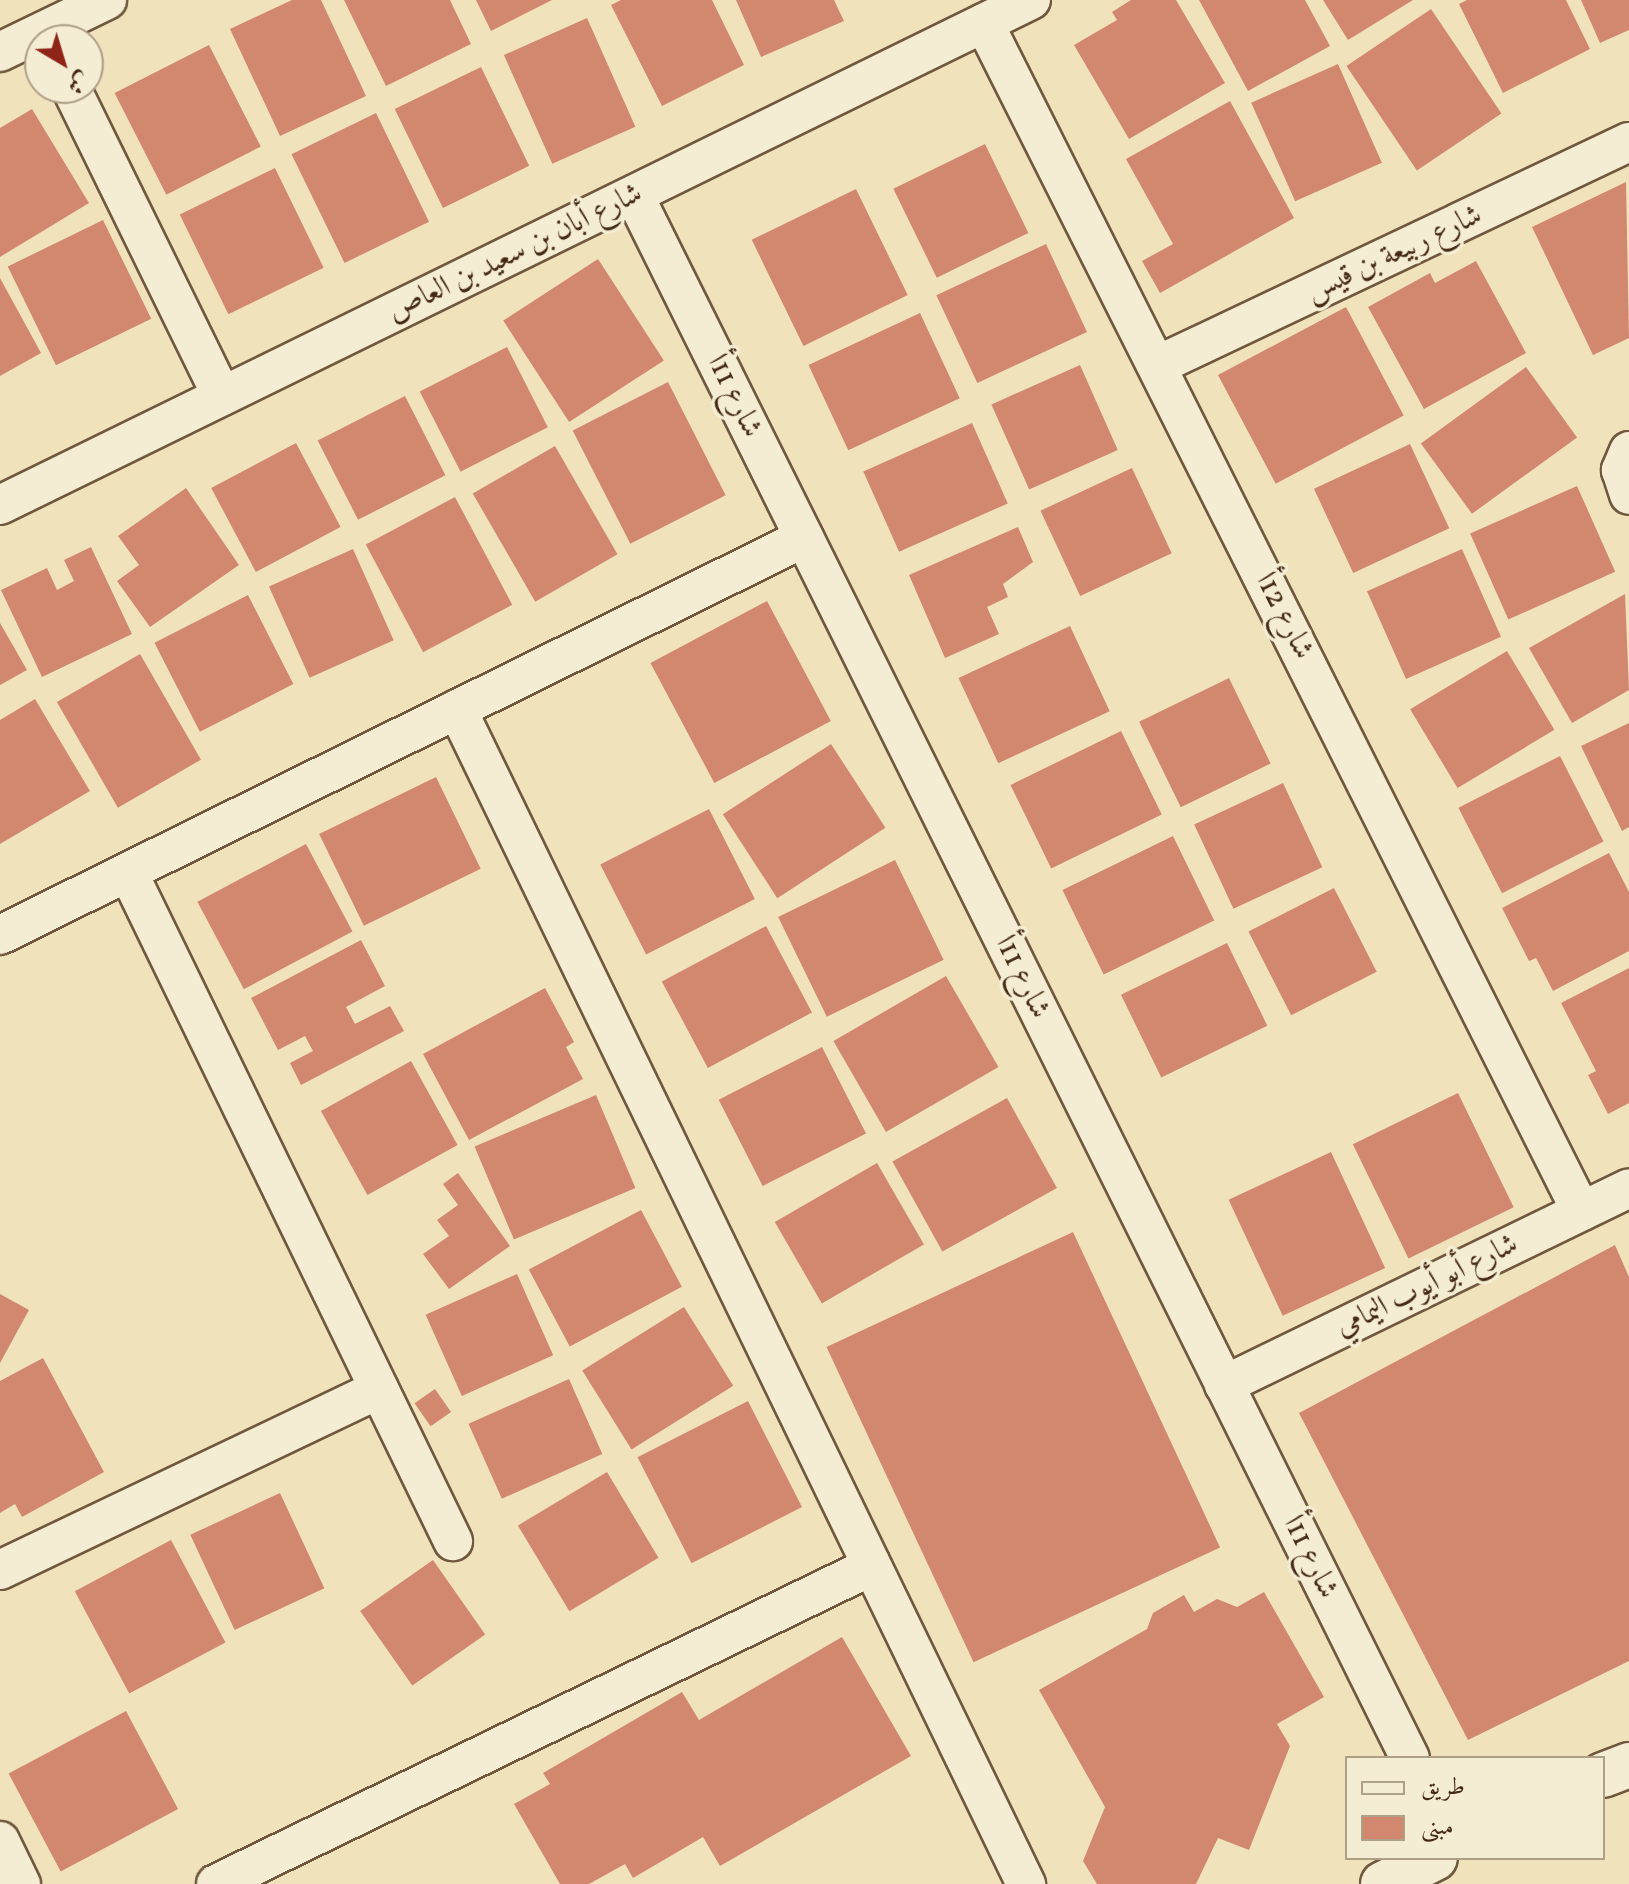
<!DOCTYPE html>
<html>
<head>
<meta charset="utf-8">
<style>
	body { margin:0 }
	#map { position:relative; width:1629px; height:1884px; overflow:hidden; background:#f0e3bc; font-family:Vollkorn,Amiri,serif }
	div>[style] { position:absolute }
	.building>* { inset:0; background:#d2886f; transform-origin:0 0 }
	.roads { filter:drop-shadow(2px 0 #6f583e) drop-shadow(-2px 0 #6f583e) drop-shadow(0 2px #6f583e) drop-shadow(0 -2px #6f583e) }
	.minor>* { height:38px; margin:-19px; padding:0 19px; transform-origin:19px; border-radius:19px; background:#f5edd3 }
	.tertiary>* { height:44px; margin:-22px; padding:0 22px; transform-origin:22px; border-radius:22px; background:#f5edd3 }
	span { translate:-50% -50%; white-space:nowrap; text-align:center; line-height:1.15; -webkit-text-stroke:7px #f5edd3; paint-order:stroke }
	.street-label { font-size:30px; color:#442914 }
	.legend { position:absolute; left:1345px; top:1756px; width:260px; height:104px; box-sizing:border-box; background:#f5edd3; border:2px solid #ae9f87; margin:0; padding:10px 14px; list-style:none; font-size:24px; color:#442914 }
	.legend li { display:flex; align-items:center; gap:16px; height:40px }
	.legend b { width:40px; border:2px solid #ae9f87 }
	.north { position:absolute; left:24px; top:24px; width:80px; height:80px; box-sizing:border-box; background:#f5edd3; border:2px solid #ae9f87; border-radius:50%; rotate:142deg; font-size:22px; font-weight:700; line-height:32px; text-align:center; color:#442914 }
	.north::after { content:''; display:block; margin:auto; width:28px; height:36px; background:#8f2418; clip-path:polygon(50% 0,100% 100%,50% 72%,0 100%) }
</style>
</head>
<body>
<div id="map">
	<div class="building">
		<i style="clip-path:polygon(292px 0,321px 0,366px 96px,280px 136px,230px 29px)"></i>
		<i style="clip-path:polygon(344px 0,450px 0,471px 44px,386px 86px)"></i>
		<i style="clip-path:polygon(476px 0,552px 0,491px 31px)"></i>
		<i style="clip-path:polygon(621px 0,712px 0,744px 65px,662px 106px,611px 5px)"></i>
		<i style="clip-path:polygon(736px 0,834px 0,844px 21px,761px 57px)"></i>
		<i style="clip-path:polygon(1131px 0,1176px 0,1225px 83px,1129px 139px,1074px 45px,1117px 20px,1112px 12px)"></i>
		<i style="clip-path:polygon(1199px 0,1305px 0,1330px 46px,1248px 91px)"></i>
		<i style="clip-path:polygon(1323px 0,1413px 0,1348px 40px)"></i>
		<i style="clip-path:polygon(1467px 0,1566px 0,1590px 49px,1503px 93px,1459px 4px)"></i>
		<i style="clip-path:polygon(1581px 0,1629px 0,1629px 30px,1600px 43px)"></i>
		<i style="left:1431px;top:9px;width:126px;height:102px;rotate:56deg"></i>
		<i style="left:587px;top:18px;width:119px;height:91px;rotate:66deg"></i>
		<i style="left:209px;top:45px;width:114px;height:106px;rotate:63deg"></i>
		<i style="left:1338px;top:64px;width:108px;height:95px;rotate:66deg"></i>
		<i style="left:481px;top:67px;width:110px;height:96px;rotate:64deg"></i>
		<i style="clip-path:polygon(1230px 101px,1294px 218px,1160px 293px,1142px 261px,1173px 244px,1126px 159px)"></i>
		<i style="clip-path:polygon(32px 109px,89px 203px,0 257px,0 128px)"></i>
		<i style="left:376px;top:113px;width:121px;height:94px;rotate:64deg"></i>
		<i style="left:985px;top:144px;width:99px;height:102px;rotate:64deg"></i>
		<i style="left:275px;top:168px;width:111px;height:106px;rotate:64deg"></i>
		<i style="clip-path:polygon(1626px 182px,1629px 338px,1593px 355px,1532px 227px)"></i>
		<i style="left:856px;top:189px;width:118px;height:116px;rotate:64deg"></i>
		<i style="left:103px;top:220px;width:110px;height:106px;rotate:64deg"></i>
		<i style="left:1046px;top:244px;width:97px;height:121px;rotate:65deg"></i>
		<i style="left:598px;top:259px;width:121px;height:113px;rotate:57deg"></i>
		<i style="clip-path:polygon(1476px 261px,1526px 353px,1424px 409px,1368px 307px,1430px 273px,1435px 283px)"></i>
		<i style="clip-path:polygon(0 278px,41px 353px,0 376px)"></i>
		<i style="left:1346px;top:307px;width:123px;height:145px;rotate:62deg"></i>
		<i style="left:920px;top:313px;width:94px;height:123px;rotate:65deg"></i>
		<i style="left:507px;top:347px;width:90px;height:98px;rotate:63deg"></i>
		<i style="left:1080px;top:365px;width:93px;height:97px;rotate:66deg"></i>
		<i style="left:1526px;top:367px;width:87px;height:130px;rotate:54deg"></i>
		<i style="left:668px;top:382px;width:127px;height:107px;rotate:63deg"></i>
		<i style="left:405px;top:396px;width:89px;height:98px;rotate:63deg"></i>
		<i style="left:972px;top:423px;width:88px;height:119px;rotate:66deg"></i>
		<i style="left:296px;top:443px;width:95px;height:96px;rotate:62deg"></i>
		<i style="left:1410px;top:444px;width:93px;height:106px;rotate:65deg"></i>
		<i style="left:555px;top:446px;width:125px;height:95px;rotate:60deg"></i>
		<i style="left:1132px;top:468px;width:94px;height:101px;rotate:65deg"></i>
		<i style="left:1577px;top:486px;width:94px;height:117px;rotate:66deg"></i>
		<i style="clip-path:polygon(186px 488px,239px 565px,150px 627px,117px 581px,139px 565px,118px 536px)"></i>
		<i style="left:455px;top:497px;width:122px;height:101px;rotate:62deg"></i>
		<i style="clip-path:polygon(1018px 527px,1033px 562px,1003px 584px,1008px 597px,987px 607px,999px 634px,945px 658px,909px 575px)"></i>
		<i style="clip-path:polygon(91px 547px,132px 634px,42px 677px,1px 590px,47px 568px,57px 590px,74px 581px,64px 560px)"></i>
		<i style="left:353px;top:549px;width:100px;height:92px;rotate:66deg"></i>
		<i style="left:1462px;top:549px;width:96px;height:104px;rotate:66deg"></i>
		<i style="clip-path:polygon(1625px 594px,1629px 690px,1572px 723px,1529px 648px)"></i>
		<i style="left:248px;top:595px;width:100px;height:105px;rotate:63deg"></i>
		<i style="left:767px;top:601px;width:136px;height:132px;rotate:62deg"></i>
		<i style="clip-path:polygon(0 623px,27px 670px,0 685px)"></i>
		<i style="left:1070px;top:626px;width:94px;height:123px;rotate:65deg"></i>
		<i style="left:1507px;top:651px;width:92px;height:113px;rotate:59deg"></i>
		<i style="left:140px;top:654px;width:122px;height:96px;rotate:60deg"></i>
		<i style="left:1229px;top:678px;width:95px;height:100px;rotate:64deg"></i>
		<i style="clip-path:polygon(35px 699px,90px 791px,0 844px,0 720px)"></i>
		<i style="clip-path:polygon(1629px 723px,1629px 827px,1622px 831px,1581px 746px)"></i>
		<i style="left:1121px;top:731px;width:93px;height:123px;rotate:64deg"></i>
		<i style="left:831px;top:744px;width:100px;height:129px;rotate:57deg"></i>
		<i style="left:1560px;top:756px;width:96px;height:114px;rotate:63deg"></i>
		<i style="left:436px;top:777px;width:102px;height:130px;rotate:64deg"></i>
		<i style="left:1283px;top:783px;width:93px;height:98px;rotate:65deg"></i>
		<i style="left:709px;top:809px;width:101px;height:122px;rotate:63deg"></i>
		<i style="left:1173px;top:836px;width:94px;height:123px;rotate:64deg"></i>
		<i style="left:306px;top:844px;width:99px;height:123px;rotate:62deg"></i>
		<i style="clip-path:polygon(1609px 853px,1629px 892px,1629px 951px,1553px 991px,1536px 958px,1529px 961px,1502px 908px)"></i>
		<i style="left:895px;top:860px;width:111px;height:130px;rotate:64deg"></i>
		<i style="left:1334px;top:888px;width:94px;height:96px;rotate:63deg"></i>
		<i style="left:766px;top:926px;width:98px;height:118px;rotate:62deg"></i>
		<i style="clip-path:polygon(361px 940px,385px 986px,346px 1007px,355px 1024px,390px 1006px,404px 1031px,301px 1085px,290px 1063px,313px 1051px,305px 1036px,278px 1050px,251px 998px)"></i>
		<i style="left:1227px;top:943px;width:92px;height:118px;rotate:64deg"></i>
		<i style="clip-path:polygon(1629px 968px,1629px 1103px,1608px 1114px,1588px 1075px,1596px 1071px,1561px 1003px)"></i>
		<i style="left:946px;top:976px;width:105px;height:130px;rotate:60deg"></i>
		<i style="clip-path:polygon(545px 988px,574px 1042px,566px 1047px,583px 1079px,469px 1140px,423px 1054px)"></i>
		<i style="left:822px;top:1047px;width:97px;height:116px;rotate:63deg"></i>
		<i style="left:411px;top:1061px;width:96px;height:103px;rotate:61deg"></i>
		<i style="left:1458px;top:1093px;width:127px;height:117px;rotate:64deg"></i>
		<i style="left:596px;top:1095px;width:101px;height:132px;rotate:67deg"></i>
		<i style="left:1007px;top:1098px;width:103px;height:131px;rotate:61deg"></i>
		<i style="left:1331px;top:1152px;width:128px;height:113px;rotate:65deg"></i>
		<i style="left:877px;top:1163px;width:94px;height:118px;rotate:60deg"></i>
		<i style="clip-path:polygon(458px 1173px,510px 1246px,449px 1289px,423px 1254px,449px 1236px,437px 1220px,458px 1205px,443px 1184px)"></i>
		<i style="left:641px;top:1210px;width:87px;height:127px;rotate:62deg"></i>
		<i style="left:1073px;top:1232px;width:348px;height:272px;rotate:65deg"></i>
		<i style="clip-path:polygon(1615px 1245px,1629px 1277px,1629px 1661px,1468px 1740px,1299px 1413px)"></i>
		<i style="left:517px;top:1274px;width:89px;height:100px;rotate:66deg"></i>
		<i style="clip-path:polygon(0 1294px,29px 1310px,0 1363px)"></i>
		<i style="left:684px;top:1307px;width:93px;height:120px;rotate:58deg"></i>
		<i style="clip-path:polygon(43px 1358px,104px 1472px,22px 1517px,15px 1504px,0 1513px,0 1381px)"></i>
		<i style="left:569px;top:1379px;width:82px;height:110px;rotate:66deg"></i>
		<i style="left:435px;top:1389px;width:28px;height:25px;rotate:55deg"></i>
		<i style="left:748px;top:1401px;width:119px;height:124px;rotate:63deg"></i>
		<i style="left:607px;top:1472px;width:100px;height:104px;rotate:59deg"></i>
		<i style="left:280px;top:1493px;width:105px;height:99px;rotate:65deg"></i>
		<i style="left:171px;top:1540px;width:116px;height:109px;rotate:62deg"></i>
		<i style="left:433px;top:1560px;width:91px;height:89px;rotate:55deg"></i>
		<i style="clip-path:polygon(1264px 1592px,1324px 1697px,1277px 1724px,1290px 1746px,1249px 1850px,1218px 1838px,1196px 1884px,1097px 1884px,1083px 1861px,1105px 1807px,1039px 1690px,1147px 1629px,1153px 1613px,1184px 1595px,1194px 1612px,1217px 1599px,1237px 1607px)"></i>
		<i style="clip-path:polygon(842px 1637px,911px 1756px,720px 1866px,703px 1837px,633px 1878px,625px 1864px,589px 1884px,560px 1884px,514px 1804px,550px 1784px,543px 1773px,682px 1692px,699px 1720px)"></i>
		<i style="left:126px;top:1711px;width:111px;height:133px;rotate:62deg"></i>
	</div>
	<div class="roads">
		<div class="minor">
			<i style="left:984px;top:23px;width:1330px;rotate:63.32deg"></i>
			<i style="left:0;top:52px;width:119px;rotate:-25.9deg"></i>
			<i style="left:71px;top:88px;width:343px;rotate:63.9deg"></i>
			<i style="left:634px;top:195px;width:1745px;rotate:63.6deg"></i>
			<i style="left:1158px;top:365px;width:521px;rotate:-25.34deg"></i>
			<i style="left:1629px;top:451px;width:21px;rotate:113deg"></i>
			<i style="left:1621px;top:470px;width:26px;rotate:72deg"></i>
			<i style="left:0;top:505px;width:1148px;rotate:-26.1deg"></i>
			<i style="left:457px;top:709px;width:1306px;rotate:64.16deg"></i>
			<i style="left:128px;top:872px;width:744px;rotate:64.09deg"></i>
			<i style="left:0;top:935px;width:897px;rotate:-26.28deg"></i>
			<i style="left:1224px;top:1385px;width:450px;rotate:-25.9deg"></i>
			<i style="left:0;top:1570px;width:420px;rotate:-25.5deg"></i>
			<i style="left:0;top:1841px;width:48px;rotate:64deg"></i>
			<i style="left:216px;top:1884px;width:729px;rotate:-25.86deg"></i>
		</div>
		<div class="tertiary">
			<i style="left:1603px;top:1775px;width:28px;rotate:-21deg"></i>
			<i style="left:1383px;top:1884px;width:58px;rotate:-26.6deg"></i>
		</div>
	</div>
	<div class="street-label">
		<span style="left:515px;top:253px;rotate:-26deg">شارع أبان بن سعيد بن العاص</span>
		<span style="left:1394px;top:254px;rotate:-25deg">شارع ربيعة بن قيس</span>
		<span style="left:734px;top:396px;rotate:64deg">شارع 11أ</span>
		<span style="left:1284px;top:616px;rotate:63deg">شارع 12أ</span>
		<span style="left:1022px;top:977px;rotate:64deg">شارع 11أ</span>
		<span style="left:1427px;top:1286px;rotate:-26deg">شارع أبو أيوب اليمامي</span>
		<span style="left:1310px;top:1557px;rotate:64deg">شارع 11أ</span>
	</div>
	<ul class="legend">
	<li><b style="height:10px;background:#f5edd3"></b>طريق</li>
	<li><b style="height:22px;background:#d2886f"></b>مبنى</li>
	</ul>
	<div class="north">ش</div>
</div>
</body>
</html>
